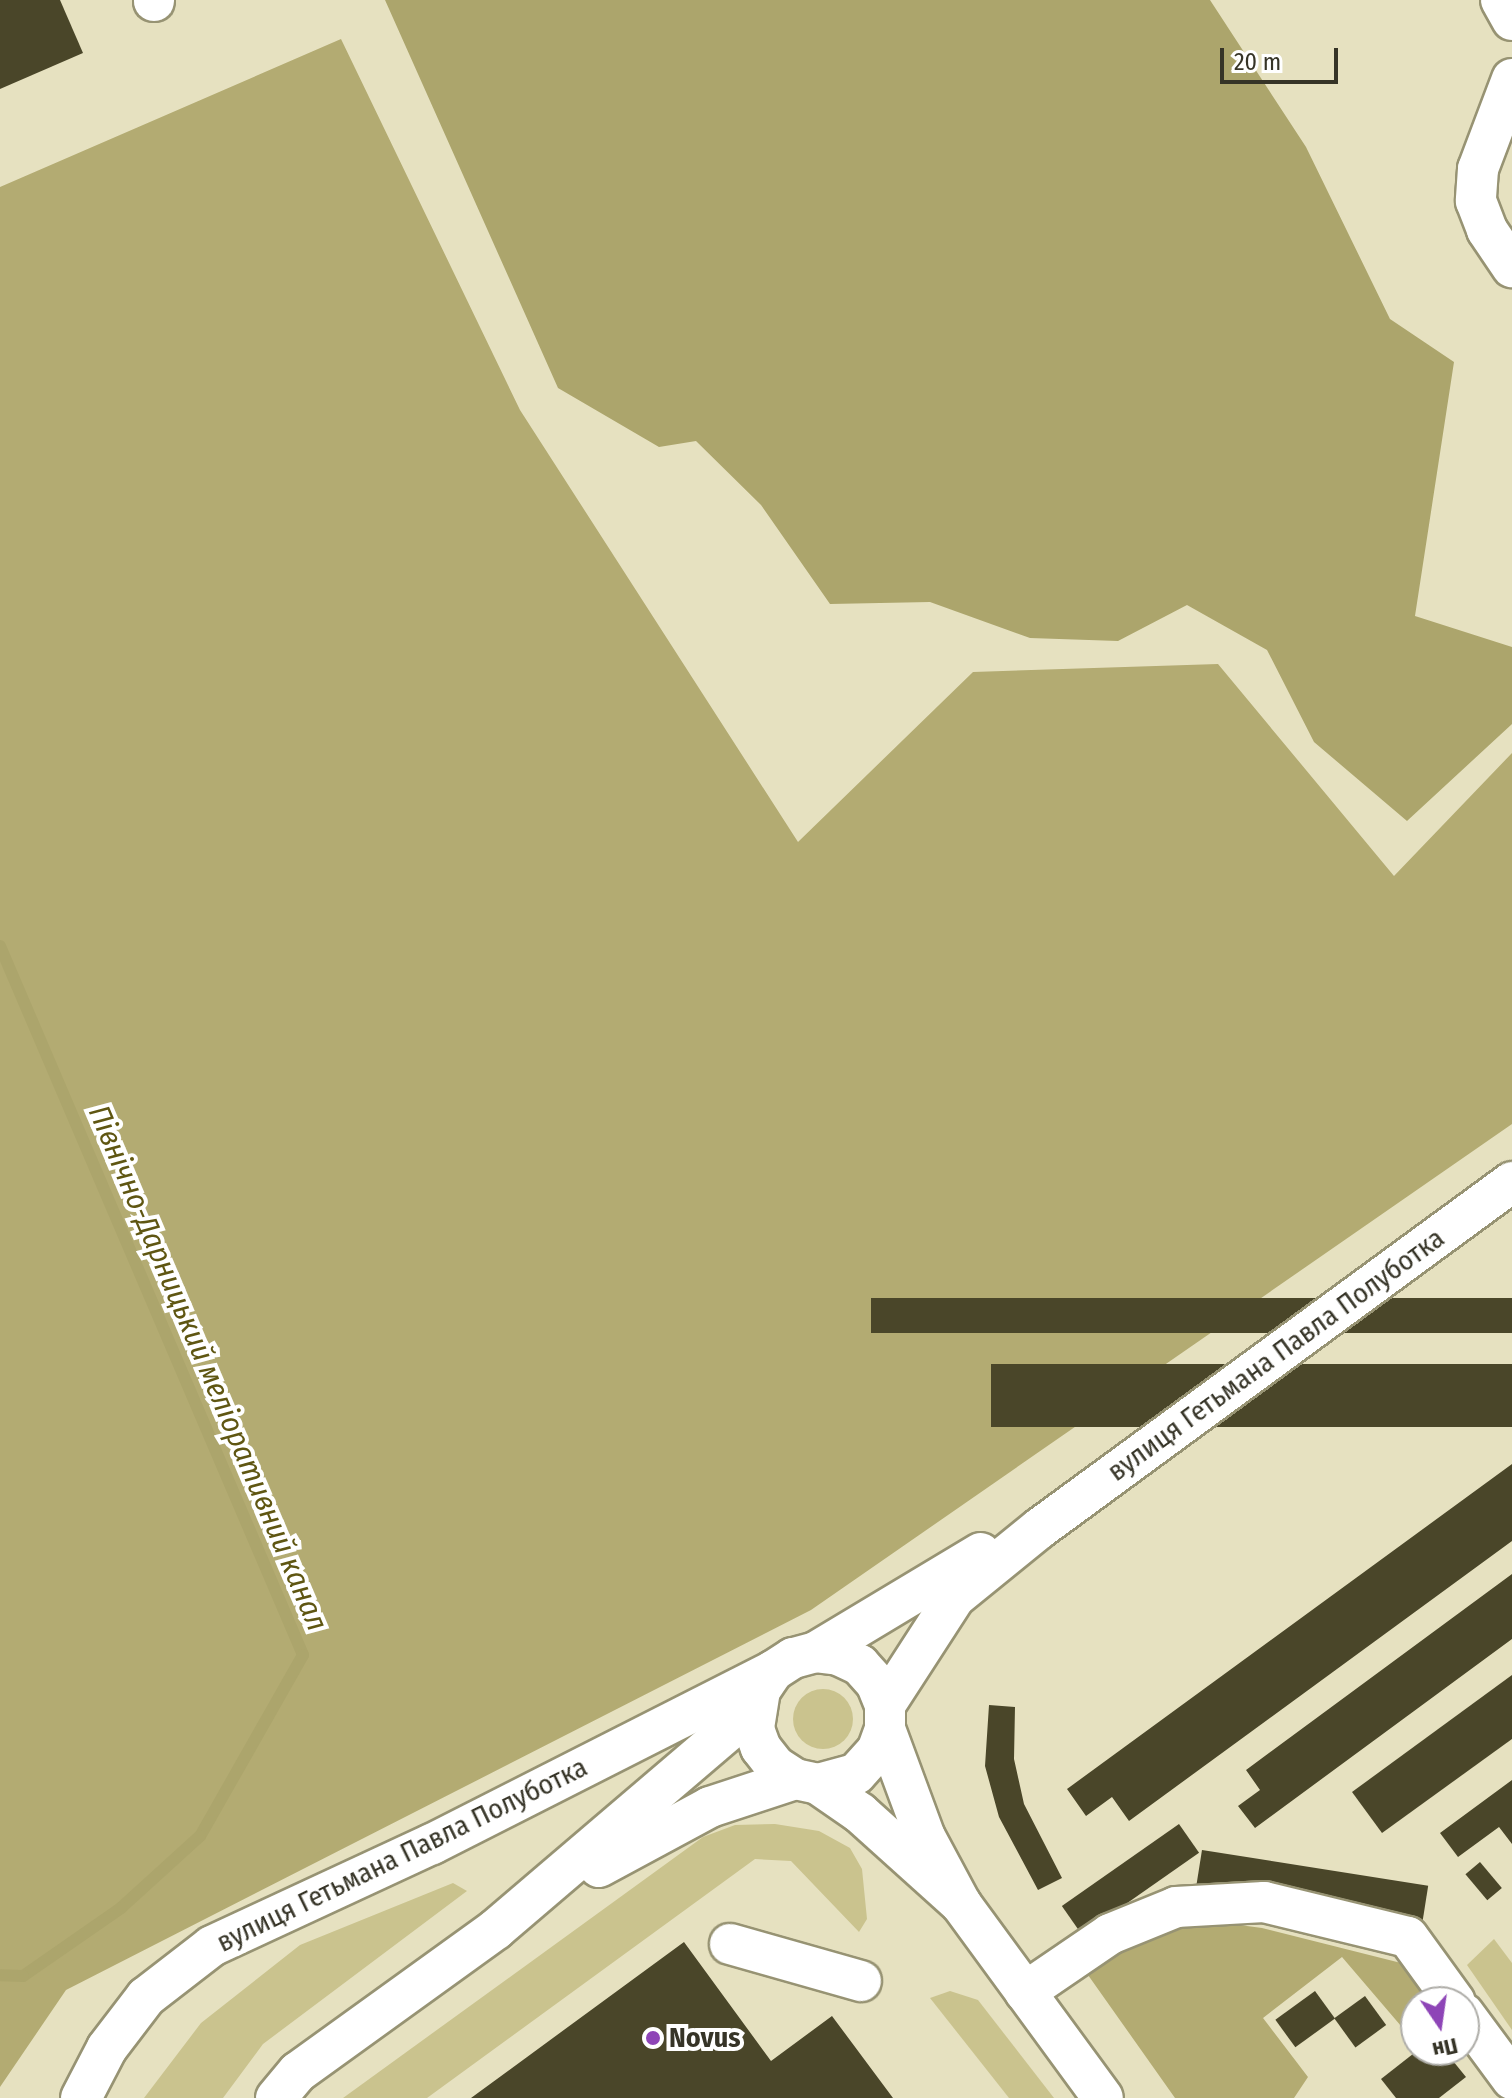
<!DOCTYPE html>
<html>
<head>
<meta charset="utf-8">
<style>
	body { margin:0 }
	#map { position:relative; width:1512px; height:2098px; overflow:hidden; background:#e6e1c0; font-family:"Fira Sans Condensed",sans-serif }
	div>[style] { position:absolute }
	.green>* { inset:0; background:#cac38e }
	.round { border-radius:50% }
	.forest>* { inset:0; background:#b3ab72 }
	.water>* { inset:0; background:#aca56c }
	.stream>* { height:12px; margin:-6px; padding:0 6px; transform-origin:6px; border-radius:6px; background:#aca56c }
	.building>* { inset:0; background:#4a4629; transform-origin:0 0 }
	.roads { filter:drop-shadow(2px 0 #979373) drop-shadow(-2px 0 #979373) drop-shadow(0 2px #979373) drop-shadow(0 -2px #979373) }
	.minor>* { height:40px; margin:-20px; padding:0 20px; transform-origin:20px; border-radius:20px; background:#fff }
	.dots>* { width:22px; height:22px; translate:-50% -50%; box-sizing:border-box; border:4px solid #fff; border-radius:50% }
	span { translate:-50% -50%; white-space:nowrap; text-align:center; line-height:1.15; -webkit-text-stroke:8px #fff; paint-order:stroke }
	.street-label { font-size:28px; color:#363427 }
	.poi-label { font-size:28px; color:#363427; font-weight:700 }
	.left { translate:0 -50%; text-align:left }
	.water-label { font-size:30px; color:#5f5612; font-style:italic }
	.north { position:absolute; left:1400px; top:1986px; width:80px; height:80px; box-sizing:border-box; background:#fff; border:2px solid #afaea9; border-radius:50%; rotate:167deg; font-size:22px; font-weight:700; line-height:32px; text-align:center; color:#363427 }
	.north::after { content:''; display:block; margin:auto; width:28px; height:36px; background:#8e45b7; clip-path:polygon(50% 0,100% 100%,50% 72%,0 100%) }
	.scale { position:absolute; left:1220px; top:48px; width:118px; height:36px; box-sizing:border-box; border:4px solid #363427; border-top:0; padding-left:10px; font-size:24px; line-height:28px; white-space:nowrap; color:#363427; -webkit-text-stroke:6px #fff; paint-order:stroke }
</style>
</head>
<body>
<div id="map">
	<div class="green">
		<i class="round" style="left:793px;top:1689px;width:60px;height:60px"></i>
		<i style="clip-path:polygon(775px 1824px,819px 1831px,850px 1848px,862px 1869px,867px 1919px,859px 1932px,791px 1861px,755px 1859px,427px 2098px,343px 2098px,703px 1837px,735px 1825px)"></i>
		<i style="clip-path:polygon(453px 1883px,467px 1891px,263px 2044px,223px 2098px,144px 2098px,201px 2023px,300px 1945px)"></i>
		<i style="clip-path:polygon(1494px 1939px,1512px 1963px,1512px 2030px,1467px 1965px)"></i>
		<i style="clip-path:polygon(950px 1991px,978px 2000px,1054px 2098px,1009px 2098px,930px 1998px)"></i>
	</div>
	<div class="forest">
		<i style="clip-path:polygon(341px 39px,520px 410px,798px 842px,973px 672px,1218px 664px,1394px 876px,1512px 753px,1512px 1124px,811px 1610px,66px 1990px,0 2087px,0 187px)"></i>
		<i style="clip-path:polygon(1202px 1920px,1262px 1928px,1409px 1965px,1440px 2002px,1416px 2002px,1413px 2040px,1342px 1957px,1263px 2018px,1308px 2077px,1294px 2098px,1175px 2098px,1088px 1975px,1125px 1945px)"></i>
	</div>
	<div class="water">
		<i style="clip-path:polygon(385px 0,1210px 0,1306px 147px,1390px 319px,1454px 362px,1415px 616px,1512px 647px,1512px 724px,1407px 821px,1314px 742px,1267px 650px,1187px 605px,1118px 641px,1030px 638px,930px 602px,830px 604px,761px 505px,696px 441px,659px 447px,558px 388px)"></i>
	</div>
	<div class="stream">
		<i style="left:0;top:946px;width:771px;rotate:66.86deg"></i>
		<i style="left:303px;top:1655px;width:208px;rotate:119.6deg"></i>
		<i style="left:200px;top:1836px;width:107px;rotate:137.7deg"></i>
		<i style="left:121px;top:1908px;width:119px;rotate:145.2deg"></i>
		<i style="left:23px;top:1976px;width:23px;rotate:-178deg"></i>
	</div>
	<div class="building">
		<i style="clip-path:polygon(0 0,60px 0,83px 53px,0 89px)"></i>
		<i style="left:1512px;top:1298px;width:35px;height:641px;rotate:90deg"></i>
		<i style="left:1512px;top:1364px;width:63px;height:521px;rotate:90deg"></i>
		<i style="clip-path:polygon(1512px 1464px,1512px 1541px,1129px 1821px,1112px 1797px,1086px 1816px,1067px 1789px)"></i>
		<i style="clip-path:polygon(1512px 1574px,1512px 1639px,1255px 1828px,1238px 1806px,1260px 1790px,1246px 1770px)"></i>
		<i style="clip-path:polygon(1512px 1675px,1512px 1739px,1382px 1833px,1352px 1792px)"></i>
		<i style="clip-path:polygon(989px 1705px,1015px 1707px,1014px 1759px,1024px 1804px,1062px 1878px,1038px 1890px,999px 1817px,985px 1766px)"></i>
		<i style="clip-path:polygon(1512px 1780px,1512px 1844px,1499px 1827px,1458px 1857px,1440px 1833px)"></i>
		<i style="left:1179px;top:1824px;width:35px;height:143px;rotate:55deg"></i>
		<i style="left:1202px;top:1850px;width:229px;height:35px;rotate:9deg"></i>
		<i style="left:1480px;top:1862px;width:34px;height:19px;rotate:50deg"></i>
		<i style="clip-path:polygon(684px 1942px,771px 2061px,832px 2016px,893px 2098px,471px 2098px)"></i>
		<i style="left:1315px;top:1991px;width:34px;height:49px;rotate:54deg"></i>
		<i style="left:1365px;top:1996px;width:36px;height:38px;rotate:54deg"></i>
		<i style="clip-path:polygon(1418px 2050px,1444px 2050px,1466px 2077px,1439px 2098px,1396px 2098px,1381px 2079px)"></i>
	</div>
	<div class="roads">
		<div class="minor">
			<i style="left:154px;top:0;width:1px;rotate:90deg"></i>
			<i style="left:1501px;top:0;width:23px;rotate:61deg"></i>
			<i style="left:1512px;top:79px;width:96px;rotate:110.7deg"></i>
			<i style="left:1478px;top:169px;width:32px;rotate:94deg"></i>
			<i style="left:1476px;top:201px;width:31px;rotate:69deg"></i>
			<i style="left:1487px;top:230px;width:45px;rotate:56deg"></i>
			<i style="left:816px;top:1652px;width:192px;rotate:-31deg"></i>
			<i style="left:885px;top:1705px;width:129px;rotate:-57.1deg"></i>
			<i style="left:955px;top:1597px;width:109px;rotate:-39.1deg"></i>
			<i style="left:1040px;top:1528px;width:585px;rotate:-36.24deg"></i>
			<i style="left:885px;top:1729px;width:115px;rotate:69.7deg"></i>
			<i style="left:925px;top:1837px;width:76px;rotate:61.8deg"></i>
			<i style="left:961px;top:1904px;width:240px;rotate:53.8deg"></i>
			<i style="left:818px;top:1784px;width:39px;rotate:-15deg"></i>
			<i style="left:856px;top:1774px;width:31px;rotate:-48deg"></i>
			<i style="left:877px;top:1751px;width:23px;rotate:-70deg"></i>
			<i style="left:885px;top:1729px;width:24px;rotate:-90deg"></i>
			<i style="left:885px;top:1705px;width:24px;rotate:-112deg"></i>
			<i style="left:876px;top:1683px;width:24px;rotate:-132deg"></i>
			<i style="left:860px;top:1665px;width:23px;rotate:-155deg"></i>
			<i style="left:839px;top:1655px;width:23px;rotate:-173deg"></i>
			<i style="left:816px;top:1652px;width:24px;rotate:165deg"></i>
			<i style="left:793px;top:1658px;width:24px;rotate:147deg"></i>
			<i style="left:773px;top:1671px;width:23px;rotate:124deg"></i>
			<i style="left:760px;top:1690px;width:39px;rotate:99deg"></i>
			<i style="left:754px;top:1729px;width:20px;rotate:70deg"></i>
			<i style="left:761px;top:1748px;width:23px;rotate:52deg"></i>
			<i style="left:775px;top:1766px;width:24px;rotate:33deg"></i>
			<i style="left:795px;top:1779px;width:24px;rotate:12deg"></i>
			<i style="left:818px;top:1784px;width:51px;rotate:34.6deg"></i>
			<i style="left:860px;top:1813px;width:136px;rotate:42deg"></i>
			<i style="left:599px;top:1867px;width:126px;rotate:-28.4deg"></i>
			<i style="left:710px;top:1807px;width:89px;rotate:-18.2deg"></i>
			<i style="left:730px;top:1944px;width:136px;rotate:15.8deg"></i>
			<i style="left:1025px;top:1992px;width:103px;rotate:-34.3deg"></i>
			<i style="left:1110px;top:1934px;width:71px;rotate:-22.2deg"></i>
			<i style="left:1176px;top:1907px;width:88px;rotate:-3.3deg"></i>
			<i style="left:1264px;top:1902px;width:148px;rotate:13.7deg"></i>
			<i style="left:1408px;top:1937px;width:80px;rotate:54.1deg"></i>
			<i style="left:1464px;top:2014px;width:81px;rotate:53.6deg"></i>
			<i style="left:81px;top:2098px;width:56px;rotate:-62.5deg"></i>
			<i style="left:107px;top:2048px;width:64px;rotate:-52.6deg"></i>
			<i style="left:146px;top:1997px;width:83px;rotate:-37.7deg"></i>
			<i style="left:212px;top:1946px;width:242px;rotate:-24.9deg"></i>
			<i style="left:432px;top:1844px;width:382px;rotate:-26.9deg"></i>
			<i style="left:276px;top:2098px;width:34px;rotate:-50deg"></i>
			<i style="left:298px;top:2072px;width:244px;rotate:-35.8deg"></i>
			<i style="left:496px;top:1929px;width:339px;rotate:-40.5deg"></i>
		</div>
	</div>
	<div class="dots">
		<i style="left:653px;top:2038px;background:#8e45b7"></i>
	</div>
	<div class="street-label">
		<span style="left:1276px;top:1355px;rotate:-36deg">вулиця Гетьмана Павла Полуботка</span>
		<span style="left:402px;top:1855px;rotate:-26deg">вулиця Гетьмана Павла Полуботка</span>
	</div>
	<div class="poi-label">
		<span class="left" style="left:669px;top:2038px">Novus</span>
	</div>
	<div class="water-label">
		<span style="left:208px;top:1368px;rotate:67deg">Північно-Дарницький меліоративний канал</span>
	</div>
	<div class="north">Пн</div>
	<div class="scale">20 m</div>
</div>
</body>
</html>
